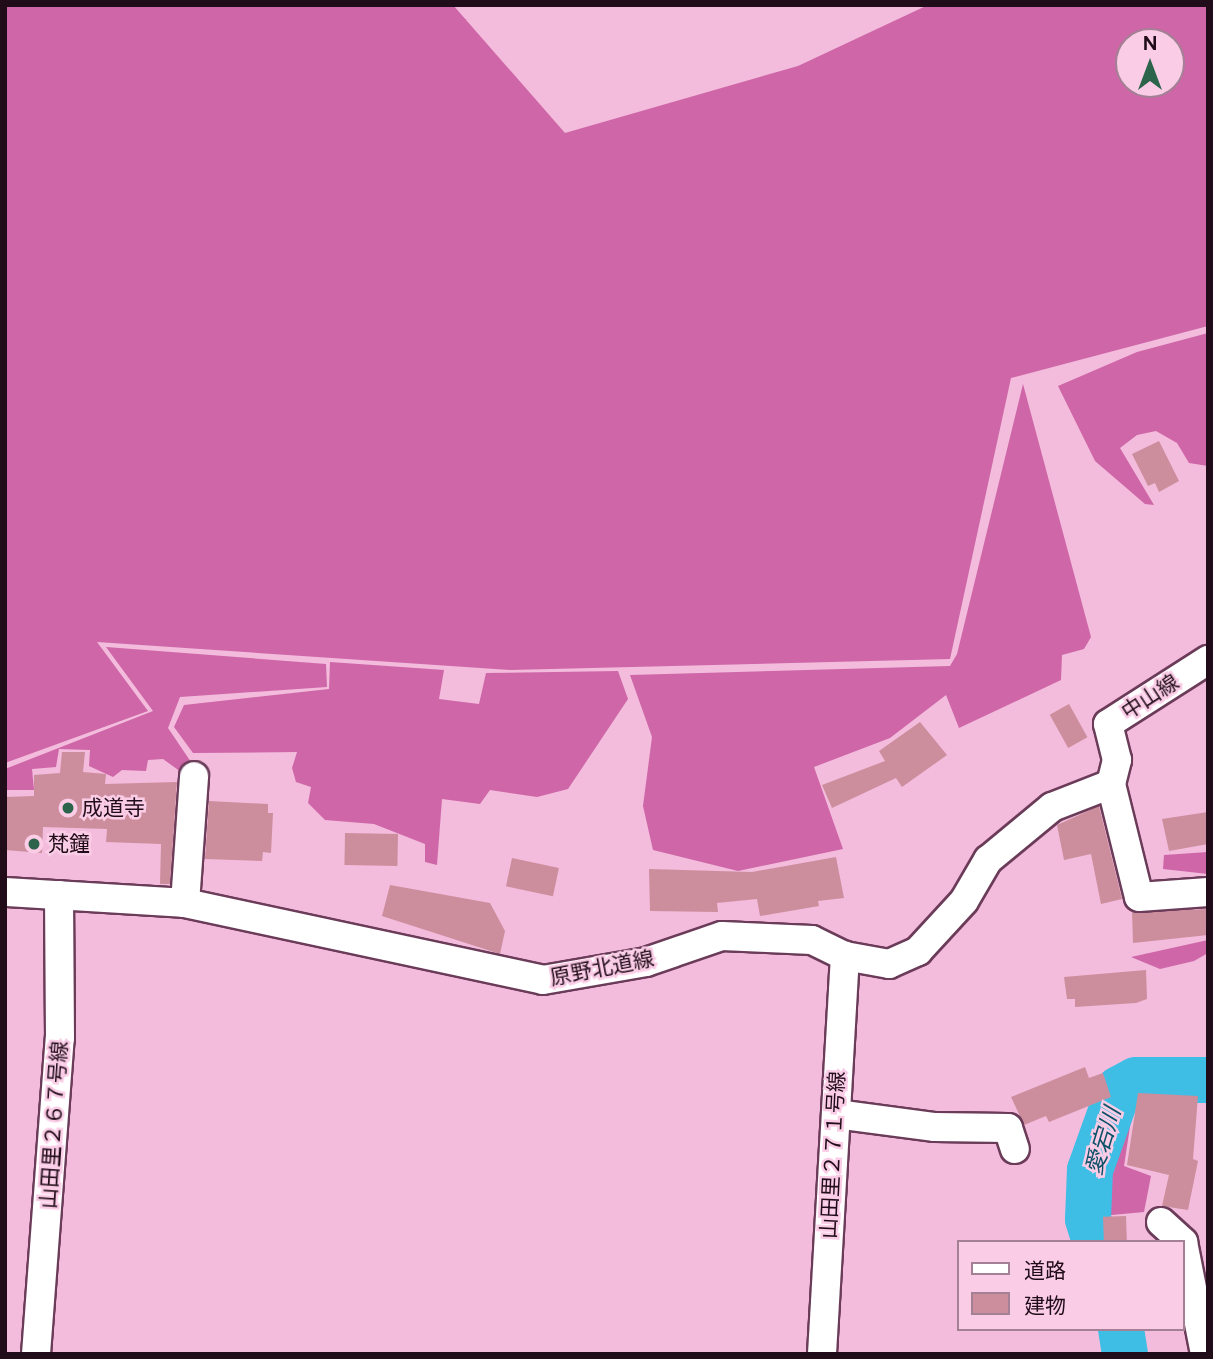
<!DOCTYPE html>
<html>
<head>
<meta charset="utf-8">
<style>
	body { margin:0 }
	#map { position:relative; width:1213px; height:1359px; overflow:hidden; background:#f3bbdc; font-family:Figtree,"Noto Sans JP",sans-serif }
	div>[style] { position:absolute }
	.forest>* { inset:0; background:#ce66a8 }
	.river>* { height:46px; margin:-23px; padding:0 23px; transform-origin:23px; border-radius:23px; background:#3ebee5 }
	.building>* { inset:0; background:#cc8e9d; transform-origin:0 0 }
	.roads { filter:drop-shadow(2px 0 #6b3c59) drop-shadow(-2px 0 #6b3c59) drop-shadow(0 2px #6b3c59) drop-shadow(0 -2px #6b3c59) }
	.minor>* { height:28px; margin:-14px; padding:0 14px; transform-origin:14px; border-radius:14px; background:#fff }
	.dots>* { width:19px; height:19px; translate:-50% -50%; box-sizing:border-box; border:4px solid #facce6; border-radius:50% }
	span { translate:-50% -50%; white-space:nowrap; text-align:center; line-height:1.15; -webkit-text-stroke:5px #facce6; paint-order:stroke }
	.street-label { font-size:21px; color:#210d19 }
	.poi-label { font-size:21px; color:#210d19 }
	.left { translate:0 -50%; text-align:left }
	.water-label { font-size:23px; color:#095267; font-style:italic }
	.frame { position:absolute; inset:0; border:7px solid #210d19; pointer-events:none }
	.legend { position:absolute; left:957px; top:1240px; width:228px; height:91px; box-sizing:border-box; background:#facce6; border:2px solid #a38094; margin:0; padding:9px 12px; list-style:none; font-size:21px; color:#210d19 }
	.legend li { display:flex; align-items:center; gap:14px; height:35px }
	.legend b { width:35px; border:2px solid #a38094 }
	.north { position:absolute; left:1115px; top:28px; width:70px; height:70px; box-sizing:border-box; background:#facce6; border:2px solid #a38094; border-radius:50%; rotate:0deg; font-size:19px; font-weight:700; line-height:28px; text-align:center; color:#210d19 }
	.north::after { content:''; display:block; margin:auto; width:24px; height:32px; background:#2b634b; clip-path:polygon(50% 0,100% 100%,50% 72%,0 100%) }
</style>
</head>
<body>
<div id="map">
	<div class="forest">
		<i style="clip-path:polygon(evenodd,5px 5px,453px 5px,565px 133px,798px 66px,928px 5px,1208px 5px,1208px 326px,1011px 378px,950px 659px,510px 670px,97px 642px,148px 711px,5px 763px,5px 5px,1171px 42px,1171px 84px,1129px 84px,1129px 42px,1171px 42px)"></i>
		<i style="clip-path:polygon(1208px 333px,1208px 466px,1189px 463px,1177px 443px,1156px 431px,1137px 435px,1120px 448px,1154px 505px,1145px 504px,1095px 461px,1058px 386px,1137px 352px)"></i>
		<i style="clip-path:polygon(1023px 384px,1091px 637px,1084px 649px,1062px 655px,1061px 680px,959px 728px,946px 695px,890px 738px,814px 767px,843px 849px,738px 871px,653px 850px,643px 806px,652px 737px,630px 675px,950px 666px,957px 654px)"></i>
		<i style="clip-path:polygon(106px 647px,326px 664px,327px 687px,180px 697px,168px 728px,191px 762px,188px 777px,163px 759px,148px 760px,146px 771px,122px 770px,113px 777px,89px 766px,90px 750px,59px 749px,56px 767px,32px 769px,34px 790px,5px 790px,5px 769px,153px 711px)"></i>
		<i style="clip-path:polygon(330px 662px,444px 670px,439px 699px,479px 704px,486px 673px,618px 671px,628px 699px,568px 789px,537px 797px,490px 790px,480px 804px,442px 799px,437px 865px,425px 862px,425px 844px,374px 824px,325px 820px,308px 803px,311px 787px,296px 782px,292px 768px,297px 752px,193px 753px,174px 727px,184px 705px,329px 689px)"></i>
		<i style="clip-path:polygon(1208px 852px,1208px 874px,1163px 869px,1164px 855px)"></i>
		<i style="clip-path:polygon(1208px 940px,1208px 953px,1194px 961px,1160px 969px,1131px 957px)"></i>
		<i style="clip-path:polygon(1133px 1107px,1124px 1166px,1151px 1176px,1144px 1212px,1101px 1216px,1102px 1232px,1089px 1217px,1092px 1204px,1105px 1200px,1106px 1179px,1093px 1173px,1107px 1133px,1096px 1127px,1102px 1112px)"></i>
	</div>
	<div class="river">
		<i style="left:1095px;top:1242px;width:24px;rotate:-107deg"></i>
		<i style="left:1088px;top:1219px;width:49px;rotate:-87.7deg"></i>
		<i style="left:1090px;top:1170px;width:86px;rotate:-70.3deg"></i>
		<i style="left:1119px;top:1089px;width:19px;rotate:-28deg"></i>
		<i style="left:1136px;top:1080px;width:72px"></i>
		<i style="left:1121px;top:1329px;width:25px;rotate:81deg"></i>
	</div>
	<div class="building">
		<i style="clip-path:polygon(1159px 441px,1179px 481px,1159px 492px,1155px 483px,1148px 486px,1132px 454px)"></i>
		<i style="left:1069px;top:704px;width:38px;height:22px;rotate:61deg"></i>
		<i style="clip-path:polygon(920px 722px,947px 755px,902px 787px,896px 778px,832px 808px,822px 785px,885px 761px,879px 751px)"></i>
		<i style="clip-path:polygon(62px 752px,85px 752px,83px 772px,106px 774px,105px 784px,177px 782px,170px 884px,160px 884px,161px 844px,106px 842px,107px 829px,43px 827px,42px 853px,5px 850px,5px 797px,34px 796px,34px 775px,60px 773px)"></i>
		<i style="clip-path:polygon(209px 801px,268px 804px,268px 813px,273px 813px,271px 853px,263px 852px,262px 861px,205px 859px)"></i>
		<i style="clip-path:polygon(1099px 806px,1122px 899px,1101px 904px,1091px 854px,1064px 860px,1057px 825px)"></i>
		<i style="clip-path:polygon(1208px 812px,1208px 844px,1169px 851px,1162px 819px)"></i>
		<i style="left:345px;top:833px;width:53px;height:32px;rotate:1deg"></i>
		<i style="clip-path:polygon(836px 857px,844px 898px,818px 901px,819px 906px,760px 916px,757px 899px,717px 903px,718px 912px,650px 911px,649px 869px,752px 872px)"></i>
		<i style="left:512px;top:858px;width:48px;height:29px;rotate:12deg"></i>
		<i style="clip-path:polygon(390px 885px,490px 903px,505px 931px,500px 954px,382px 916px)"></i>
		<i style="clip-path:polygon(1208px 909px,1208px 935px,1133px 943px,1132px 912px)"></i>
		<i style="clip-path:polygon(1146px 970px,1147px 999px,1136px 1003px,1075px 1007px,1075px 999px,1067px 999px,1064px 977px)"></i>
		<i style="clip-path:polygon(1085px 1067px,1089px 1078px,1103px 1073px,1111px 1097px,1049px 1122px,1046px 1116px,1024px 1125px,1011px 1097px)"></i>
		<i style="clip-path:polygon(1138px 1093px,1198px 1096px,1193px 1159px,1198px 1161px,1188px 1210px,1162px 1206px,1169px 1175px,1127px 1165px)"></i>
		<i style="left:1126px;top:1216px;width:24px;height:23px;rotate:88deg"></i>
	</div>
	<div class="roads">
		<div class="minor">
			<i style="left:1111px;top:784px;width:25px;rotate:-76deg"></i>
			<i style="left:1117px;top:760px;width:37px;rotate:-104deg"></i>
			<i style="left:1108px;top:724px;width:119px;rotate:-32.6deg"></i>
			<i style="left:5px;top:892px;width:180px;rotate:3.5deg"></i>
			<i style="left:185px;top:903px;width:366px;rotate:12.1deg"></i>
			<i style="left:543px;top:980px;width:105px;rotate:-9.9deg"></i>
			<i style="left:646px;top:962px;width:80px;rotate:-18.9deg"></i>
			<i style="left:722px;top:936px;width:90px;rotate:2.5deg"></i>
			<i style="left:812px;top:940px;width:37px;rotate:26deg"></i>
			<i style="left:845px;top:956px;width:45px;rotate:10.3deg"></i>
			<i style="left:889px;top:964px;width:32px;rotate:-24deg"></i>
			<i style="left:918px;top:951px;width:68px;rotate:-47.4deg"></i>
			<i style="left:964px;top:901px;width:48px;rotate:-59.7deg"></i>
			<i style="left:988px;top:860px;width:83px;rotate:-39.6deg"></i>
			<i style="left:1052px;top:807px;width:63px;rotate:-21.3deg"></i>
			<i style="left:1111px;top:784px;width:116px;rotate:76.1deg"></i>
			<i style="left:1139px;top:897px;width:69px;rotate:-4.1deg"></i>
			<i style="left:185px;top:903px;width:127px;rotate:-85.9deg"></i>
			<i style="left:836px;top:1114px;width:100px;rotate:7.5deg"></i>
			<i style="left:935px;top:1127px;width:73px;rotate:0.8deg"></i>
			<i style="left:1008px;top:1128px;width:22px;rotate:72deg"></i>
			<i style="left:1161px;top:1222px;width:30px;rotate:42deg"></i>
			<i style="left:1183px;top:1242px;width:114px;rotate:78.9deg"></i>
			<i style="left:36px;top:1354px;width:317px;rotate:-85.7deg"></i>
			<i style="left:60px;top:1038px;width:143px;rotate:-90.4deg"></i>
			<i style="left:822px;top:1354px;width:399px;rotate:-86.7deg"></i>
		</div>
	</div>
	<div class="dots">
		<i style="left:68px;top:808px;background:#2b634b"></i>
		<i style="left:34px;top:844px;background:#2b634b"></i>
	</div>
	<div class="street-label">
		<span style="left:1150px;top:697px;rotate:-33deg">中山線</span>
		<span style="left:602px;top:968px;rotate:-11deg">原野北道線</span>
		<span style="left:54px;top:1125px;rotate:-86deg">山田里２６７号線</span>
		<span style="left:833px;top:1155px;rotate:-87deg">山田里２７１号線</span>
	</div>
	<div class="poi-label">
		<span class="left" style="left:82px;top:808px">成道寺</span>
		<span class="left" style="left:48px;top:844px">梵鐘</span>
	</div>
	<div class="water-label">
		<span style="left:1103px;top:1141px;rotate:-73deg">愛宕川</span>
	</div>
	<div class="frame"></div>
	<ul class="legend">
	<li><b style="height:9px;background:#fff"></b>道路</li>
	<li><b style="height:19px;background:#cc8e9d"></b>建物</li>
	</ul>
	<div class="north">N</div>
</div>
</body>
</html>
